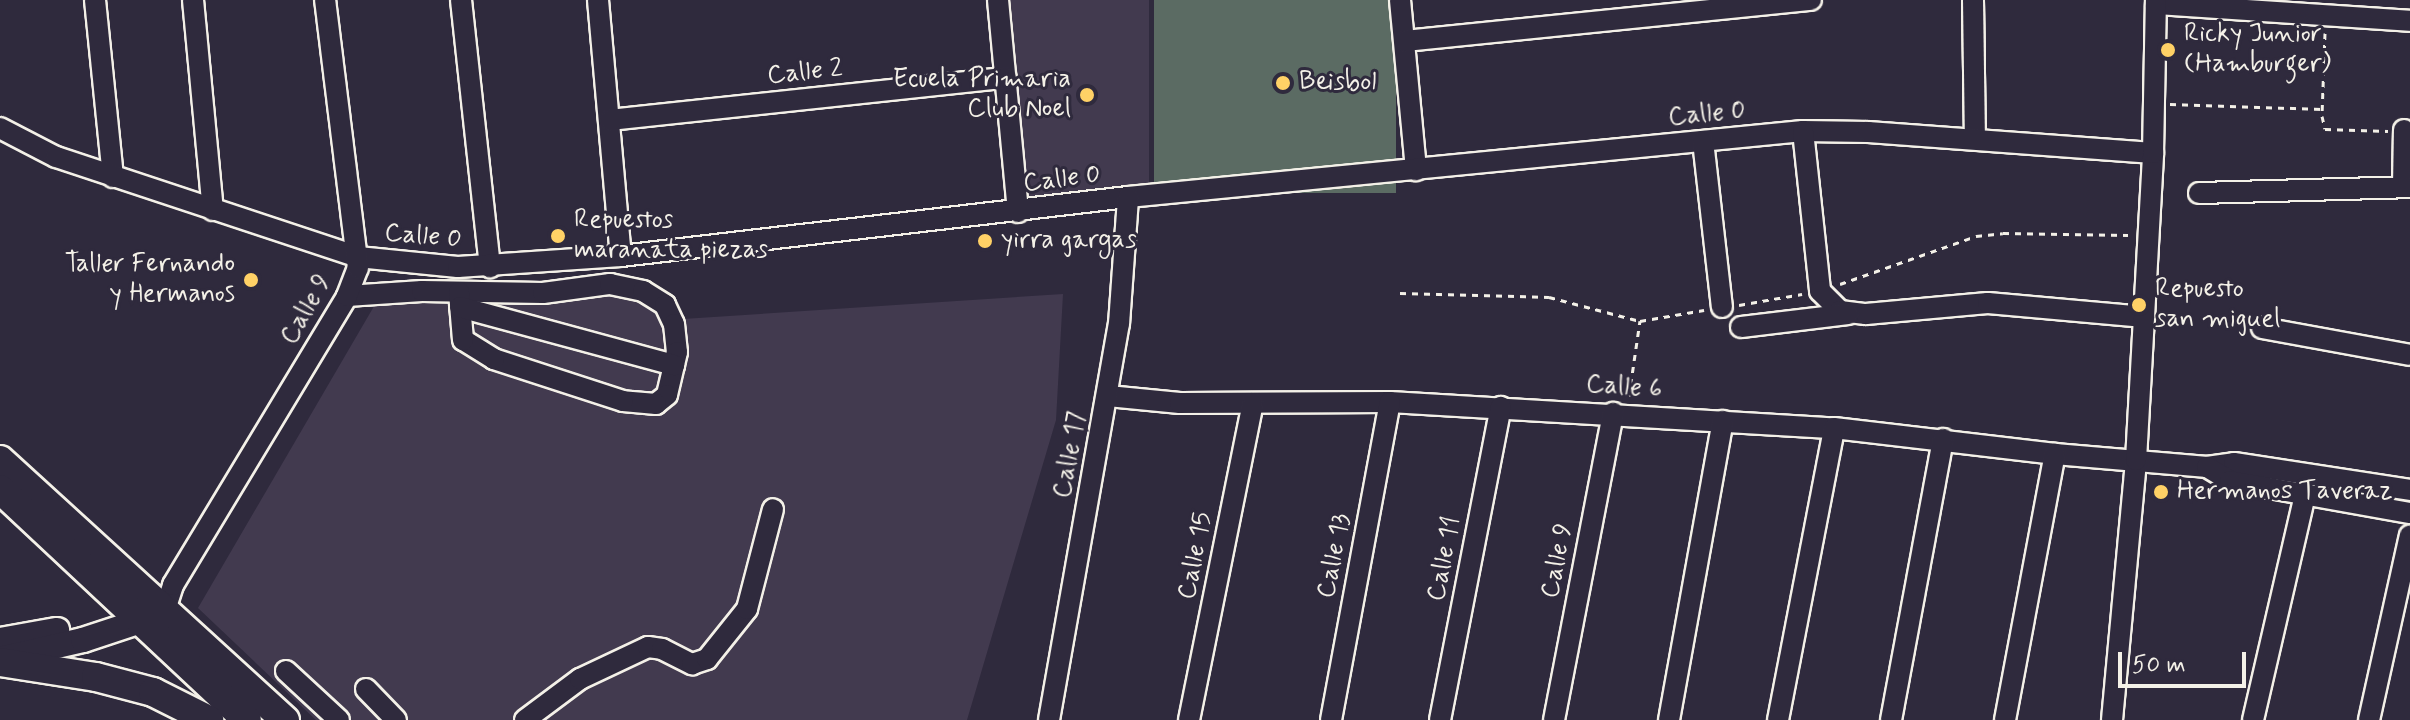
<!DOCTYPE html>
<html>
<head>
<meta charset="utf-8">
<style>
	body { margin:0 }
	#map { position:relative; width:2410px; height:720px; overflow:hidden; background:#2f2a3d; font-family:Mynerve,sans-serif }
	div>[style] { position:absolute }
	.built>* { inset:0; background:#423a4f; transform-origin:0 0 }
	.green>* { inset:0; background:#5b6b63; transform-origin:0 0 }
	.path>* { height:3px; margin-top:-1.5px; transform-origin:0; background:repeating-linear-gradient(90deg,#f4f1e8 0 6px,transparent 0 12px) }
	.roads { filter:drop-shadow(2px 0 #f4f1e8) drop-shadow(-2px 0 #f4f1e8) drop-shadow(0 2px #f4f1e8) drop-shadow(0 -2px #f4f1e8) }
	.minor>* { height:20px; margin:-10px; padding:0 10px; transform-origin:10px; border-radius:10px; background:#2f2a3d }
	.major>* { height:24px; margin:-12px; padding:0 12px; transform-origin:12px; border-radius:12px; background:#2f2a3d }
	.highway>* { height:28px; margin:-14px; padding:0 14px; transform-origin:14px; border-radius:14px; background:#2f2a3d }
	.dots>* { width:22px; height:22px; translate:-50% -50%; box-sizing:border-box; border:4px solid #2f2a3d; border-radius:50% }
	span { translate:-50% -50%; white-space:nowrap; text-align:center; line-height:1.15; -webkit-text-stroke:6px #2f2a3d; paint-order:stroke }
	.poi-label { font-size:26px; color:#f4f1e8 }
	.left { translate:0 -50%; text-align:left }
	.right { translate:-100% -50%; text-align:right }
	.street-label { font-size:26px; color:#f4f1e8 }
	.scale { position:absolute; left:2118px; top:652px; width:128px; height:36px; box-sizing:border-box; border:4px solid #f4f1e8; border-top:0; padding-left:10px; font-size:24px; line-height:28px; white-space:nowrap; color:#f4f1e8; -webkit-text-stroke:6px #2f2a3d; paint-order:stroke }
</style>
</head>
<body>
<div id="map">
	<div class="built">
		<i style="left:1008px;top:0;width:141px;height:206px"></i>
		<i style="clip-path:polygon(387px 284px,626px 286px,683px 319px,1063px 294px,1056px 420px,967px 720px,316px 720px,198px 608px)"></i>
	</div>
	<div class="green">
		<i style="left:1154px;top:0;width:242px;height:193px"></i>
	</div>
	<div class="path">
		<i style="left:2325px;top:33px;width:83px;rotate:92.1deg"></i>
		<i style="left:2322px;top:116px;width:13px;rotate:77deg"></i>
		<i style="left:2325px;top:129px;width:63px;rotate:1.8deg"></i>
		<i style="left:2170px;top:104px;width:152px;rotate:1.9deg"></i>
		<i style="left:1840px;top:284px;width:144px;rotate:-19.4deg"></i>
		<i style="left:1976px;top:236px;width:27px;rotate:-6deg"></i>
		<i style="left:2003px;top:233px;width:125px;rotate:0.9deg"></i>
		<i style="left:1400px;top:293px;width:149px;rotate:1.5deg"></i>
		<i style="left:1549px;top:297px;width:94px;rotate:14.8deg"></i>
		<i style="left:1640px;top:321px;width:65px;rotate:-9.8deg"></i>
		<i style="left:1739px;top:305px;width:64px;rotate:-9.9deg"></i>
		<i style="left:1629px;top:396px;width:76px;rotate:-81.7deg"></i>
	</div>
	<div class="roads">
		<div class="minor">
			<i style="left:95px;top:0;width:178px;rotate:84.2deg"></i>
			<i style="left:193px;top:0;width:211px;rotate:84.6deg"></i>
			<i style="left:461px;top:0;width:269px;rotate:83.8deg"></i>
			<i style="left:598px;top:0;width:257px;rotate:84.9deg"></i>
			<i style="left:998px;top:0;width:213px;rotate:84.6deg"></i>
			<i style="left:1400px;top:0;width:171px;rotate:84.6deg"></i>
			<i style="left:1973px;top:0;width:138px;rotate:89.2deg"></i>
			<i style="left:2156px;top:4px;width:255px;rotate:3.8deg"></i>
			<i style="left:1405px;top:41px;width:408px;rotate:-5.8deg"></i>
			<i style="left:610px;top:120px;width:398px;rotate:-6.1deg"></i>
			<i style="left:0;top:128px;width:63px;rotate:27.4deg"></i>
			<i style="left:56px;top:157px;width:318px;rotate:18.3deg"></i>
			<i style="left:358px;top:257px;width:100px;rotate:5.7deg"></i>
			<i style="left:458px;top:267px;width:163px;rotate:-3.9deg"></i>
			<i style="left:621px;top:256px;width:510px;rotate:-6.64deg"></i>
			<i style="left:1128px;top:197px;width:678px;rotate:-5.58deg"></i>
			<i style="left:1803px;top:131px;width:65px;rotate:0.9deg"></i>
			<i style="left:1868px;top:132px;width:286px;rotate:4.2deg"></i>
			<i style="left:1803px;top:131px;width:161px;rotate:83.9deg"></i>
			<i style="left:1820px;top:291px;width:28px;rotate:45deg"></i>
			<i style="left:1840px;top:311px;width:26px;rotate:7deg"></i>
			<i style="left:1866px;top:314px;width:122px;rotate:-5.2deg"></i>
			<i style="left:1988px;top:303px;width:157px;rotate:5.1deg"></i>
			<i style="left:1703px;top:141px;width:167px;rotate:83.5deg"></i>
			<i style="left:2403px;top:186px;width:56px;rotate:-89deg"></i>
			<i style="left:2199px;top:193px;width:211px;rotate:-1.6deg"></i>
			<i style="left:347px;top:296px;width:75px;rotate:-3.8deg"></i>
			<i style="left:422px;top:291px;width:121px;rotate:0.9deg"></i>
			<i style="left:543px;top:293px;width:68px;rotate:-7.7deg"></i>
			<i style="left:610px;top:284px;width:34px;rotate:12deg"></i>
			<i style="left:643px;top:291px;width:26px;rotate:32deg"></i>
			<i style="left:665px;top:305px;width:21px;rotate:65deg"></i>
			<i style="left:674px;top:324px;width:28px;rotate:84deg"></i>
			<i style="left:677px;top:352px;width:44px;rotate:103.1deg"></i>
			<i style="left:667px;top:395px;width:14px;rotate:141deg"></i>
			<i style="left:656px;top:404px;width:33px;rotate:-175deg"></i>
			<i style="left:623px;top:401px;width:136px;rotate:-162deg"></i>
			<i style="left:494px;top:359px;width:36px;rotate:-148deg"></i>
			<i style="left:463px;top:340px;width:48px;rotate:-94.8deg"></i>
			<i style="left:460px;top:307px;width:222px;rotate:15.2deg"></i>
			<i style="left:1741px;top:327px;width:108px;rotate:-6.9deg"></i>
			<i style="left:2262px;top:328px;width:150px;rotate:10.3deg"></i>
			<i style="left:1108px;top:396px;width:72px;rotate:5.6deg"></i>
			<i style="left:1180px;top:403px;width:210px;rotate:-0.3deg"></i>
			<i style="left:1390px;top:402px;width:445px;rotate:3.4deg"></i>
			<i style="left:1834px;top:428px;width:223px;rotate:6.7deg"></i>
			<i style="left:2055px;top:454px;width:153px;rotate:4.9deg"></i>
			<i style="left:2207px;top:467px;width:27px;rotate:-8deg"></i>
			<i style="left:2234px;top:463px;width:178px;rotate:8.7deg"></i>
			<i style="left:2207px;top:467px;width:27px;rotate:31deg"></i>
			<i style="left:2230px;top:481px;width:183px;rotate:10.1deg"></i>
			<i style="left:165px;top:610px;width:26px;rotate:-72deg"></i>
			<i style="left:173px;top:585px;width:337px;rotate:-58.9deg"></i>
			<i style="left:347px;top:296px;width:30px;rotate:-69deg"></i>
			<i style="left:358px;top:268px;width:270px;rotate:-97deg"></i>
			<i style="left:286px;top:671px;width:72px;rotate:42.8deg"></i>
			<i style="left:366px;top:689px;width:43px;rotate:45.9deg"></i>
			<i style="left:525px;top:720px;width:69px;rotate:-36.7deg"></i>
			<i style="left:580px;top:679px;width:75px;rotate:-25.2deg"></i>
			<i style="left:648px;top:647px;width:14px;rotate:8deg"></i>
			<i style="left:662px;top:649px;width:34px;rotate:27deg"></i>
			<i style="left:692px;top:664px;width:16px;rotate:-18deg"></i>
			<i style="left:707px;top:659px;width:64px;rotate:-51.3deg"></i>
			<i style="left:747px;top:609px;width:103px;rotate:-75.4deg"></i>
			<i style="left:1049px;top:720px;width:402px;rotate:-80deg"></i>
			<i style="left:1119px;top:324px;width:127px;rotate:-85.9deg"></i>
			<i style="left:1189px;top:720px;width:323px;rotate:-78.6deg"></i>
			<i style="left:1331px;top:720px;width:323px;rotate:-79.5deg"></i>
			<i style="left:1440px;top:720px;width:319px;rotate:-79deg"></i>
			<i style="left:1554px;top:720px;width:313px;rotate:-79.1deg"></i>
			<i style="left:1669px;top:720px;width:304px;rotate:-79.8deg"></i>
			<i style="left:1778px;top:720px;width:297px;rotate:-79.1deg"></i>
			<i style="left:1891px;top:720px;width:286px;rotate:-79.5deg"></i>
			<i style="left:2005px;top:720px;width:271px;rotate:-79.4deg"></i>
			<i style="left:2112px;top:720px;width:261px;rotate:-84.7deg"></i>
			<i style="left:2136px;top:460px;width:307px;rotate:-86.8deg"></i>
			<i style="left:2153px;top:153px;width:153px;rotate:-88.9deg"></i>
			<i style="left:2253px;top:720px;width:232px;rotate:-77deg"></i>
			<i style="left:2369px;top:720px;width:189px;rotate:-77.5deg"></i>
		</div>
		<div class="major">
			<i style="left:0;top:640px;width:58px;rotate:-10deg"></i>
			<i style="left:0;top:659px;width:85px;rotate:-12.9deg"></i>
			<i style="left:83px;top:640px;width:77px;rotate:-18.2deg"></i>
		</div>
		<div class="highway">
			<i style="left:0;top:460px;width:386px;rotate:42.4deg"></i>
			<i style="left:0;top:489px;width:338px;rotate:43.1deg"></i>
			<i style="left:0;top:662px;width:97px;rotate:8.9deg"></i>
			<i style="left:96px;top:677px;width:59px;rotate:14.7deg"></i>
			<i style="left:153px;top:692px;width:63px;rotate:26.6deg"></i>
		</div>
	</div>
	<div class="dots">
		<i style="left:2168px;top:50px;background:#ffd166"></i>
		<i style="left:1283px;top:83px;background:#ffd166"></i>
		<i style="left:1087px;top:95px;background:#ffd166"></i>
		<i style="left:558px;top:236px;background:#ffd166"></i>
		<i style="left:985px;top:241px;background:#ffd166"></i>
		<i style="left:251px;top:280px;background:#ffd166"></i>
		<i style="left:2139px;top:305px;background:#ffd166"></i>
		<i style="left:2161px;top:492px;background:#ffd166"></i>
	</div>
	<div class="poi-label">
		<span class="left" style="left:2184px;top:50px">Ricky Junior<br>(Hamburger)</span>
		<span class="right" style="left:1071px;top:95px">Ecuela Primaria<br>Club Noel</span>
		<span class="left" style="left:1299px;top:83px">Beisbol</span>
		<span class="left" style="left:574px;top:236px">Repuestos<br>maranata piezas</span>
		<span class="left" style="left:1001px;top:241px">yirra gargas</span>
		<span class="right" style="left:235px;top:280px">Taller Fernando<br>y Hermanos</span>
		<span class="left" style="left:2155px;top:305px">Repuesto<br>san miguel</span>
		<span class="left" style="left:2177px;top:492px">Hermanos Taveraz</span>
	</div>
	<div class="street-label">
		<span style="left:805px;top:73px;rotate:-6deg">Calle 2</span>
		<span style="left:1707px;top:115px;rotate:-6deg">Calle 0</span>
		<span style="left:1062px;top:180px;rotate:-7deg">Calle 0</span>
		<span style="left:423px;top:237px;rotate:5deg">Calle 0</span>
		<span style="left:307px;top:310px;rotate:-61deg">Calle 9</span>
		<span style="left:1624px;top:388px;rotate:4deg">Calle 6</span>
		<span style="left:1071px;top:455px;rotate:-80deg">Calle 17</span>
		<span style="left:1196px;top:556px;rotate:-79deg">Calle 15</span>
		<span style="left:1335px;top:556px;rotate:-79deg">Calle 13</span>
		<span style="left:1445px;top:559px;rotate:-79deg">Calle 11</span>
		<span style="left:1558px;top:561px;rotate:-79deg">Calle 9</span>
	</div>
	<div class="scale">50 m</div>
</div>
</body>
</html>
